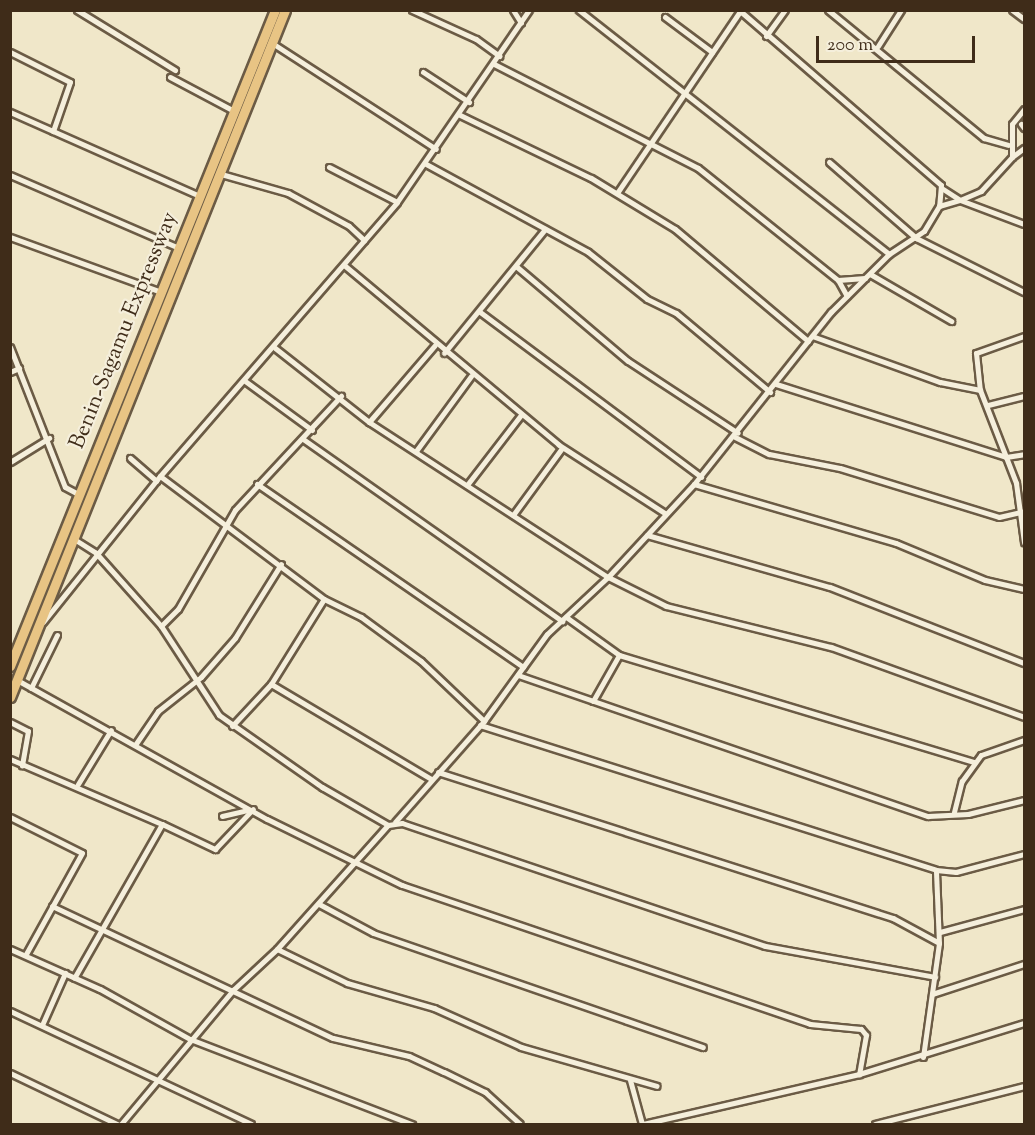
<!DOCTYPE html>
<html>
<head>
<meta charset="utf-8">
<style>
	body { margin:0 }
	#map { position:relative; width:1035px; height:1135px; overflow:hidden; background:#f0e7c9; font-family:"Sorts Mill Goudy",serif }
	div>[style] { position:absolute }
	.roads { filter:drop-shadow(2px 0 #6b5b45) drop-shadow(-2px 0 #6b5b45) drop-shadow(0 2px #6b5b45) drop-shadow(0 -2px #6b5b45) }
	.minor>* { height:5px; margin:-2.5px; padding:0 2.5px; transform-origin:2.5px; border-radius:2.5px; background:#f5efdc }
	.trunk>* { height:9px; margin:-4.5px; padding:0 4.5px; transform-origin:4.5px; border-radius:4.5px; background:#e8c484 }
	span { translate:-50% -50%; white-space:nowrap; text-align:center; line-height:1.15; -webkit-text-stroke:4.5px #f5efdc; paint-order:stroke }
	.street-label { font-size:22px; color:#3f2c19 }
	.frame { position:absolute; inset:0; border:12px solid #3f2c19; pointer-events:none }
	.scale { position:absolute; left:816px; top:36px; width:159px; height:27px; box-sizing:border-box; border:3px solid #3f2c19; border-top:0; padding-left:8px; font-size:18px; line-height:21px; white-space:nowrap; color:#3f2c19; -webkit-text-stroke:4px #f5efdc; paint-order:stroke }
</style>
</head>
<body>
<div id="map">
	<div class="roads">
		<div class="minor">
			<i style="left:77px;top:10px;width:115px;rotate:31.5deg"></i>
			<i style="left:412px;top:10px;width:70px;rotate:24.4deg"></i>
			<i style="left:476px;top:39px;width:29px;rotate:36deg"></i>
			<i style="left:513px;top:10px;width:15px;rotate:58deg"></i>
			<i style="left:739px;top:10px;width:267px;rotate:40.9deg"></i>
			<i style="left:941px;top:185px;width:21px;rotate:95deg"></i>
			<i style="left:939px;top:206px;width:29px;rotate:121deg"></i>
			<i style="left:924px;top:231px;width:42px;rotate:146.7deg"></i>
			<i style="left:828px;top:10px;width:202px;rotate:39.4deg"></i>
			<i style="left:984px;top:138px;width:25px;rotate:16deg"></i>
			<i style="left:1012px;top:10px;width:15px;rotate:37deg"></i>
			<i style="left:665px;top:17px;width:59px;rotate:36.7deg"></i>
			<i style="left:766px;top:36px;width:32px;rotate:-54deg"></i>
			<i style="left:272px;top:43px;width:195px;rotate:32.9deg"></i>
			<i style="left:878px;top:46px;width:43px;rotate:-57.4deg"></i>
			<i style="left:10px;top:52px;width:67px;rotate:26.6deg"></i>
			<i style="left:70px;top:82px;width:52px;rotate:109.1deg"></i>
			<i style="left:494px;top:64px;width:229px;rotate:27deg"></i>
			<i style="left:698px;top:168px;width:179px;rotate:38.7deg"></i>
			<i style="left:838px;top:280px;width:27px;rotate:-4deg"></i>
			<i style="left:423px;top:72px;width:55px;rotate:33.1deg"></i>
			<i style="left:170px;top:77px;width:72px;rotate:28deg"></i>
			<i style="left:10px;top:112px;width:208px;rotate:23.9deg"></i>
			<i style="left:460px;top:115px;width:145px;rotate:25.7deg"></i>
			<i style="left:591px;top:178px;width:98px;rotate:31.3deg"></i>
			<i style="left:675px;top:229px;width:174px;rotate:40.1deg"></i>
			<i style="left:1021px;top:124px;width:5px;rotate:53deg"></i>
			<i style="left:1012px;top:157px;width:15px;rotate:-37deg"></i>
			<i style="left:829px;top:162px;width:116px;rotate:41.1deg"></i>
			<i style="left:916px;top:238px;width:121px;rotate:26.6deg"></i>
			<i style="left:426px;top:164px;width:184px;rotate:28.5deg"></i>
			<i style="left:588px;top:252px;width:75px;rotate:38.5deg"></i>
			<i style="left:647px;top:299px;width:32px;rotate:26deg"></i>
			<i style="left:676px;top:313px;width:123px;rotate:40deg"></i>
			<i style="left:329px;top:167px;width:76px;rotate:27.2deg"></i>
			<i style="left:221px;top:174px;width:70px;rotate:15.8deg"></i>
			<i style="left:288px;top:193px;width:69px;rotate:28.4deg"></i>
			<i style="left:349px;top:226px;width:21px;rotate:43deg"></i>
			<i style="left:10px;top:175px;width:184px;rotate:23.4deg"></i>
			<i style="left:943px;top:189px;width:20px;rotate:33deg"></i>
			<i style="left:960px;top:200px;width:23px;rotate:-23deg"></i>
			<i style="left:981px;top:191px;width:46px;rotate:-47.6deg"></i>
			<i style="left:1012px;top:157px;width:33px;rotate:-90deg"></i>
			<i style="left:1012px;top:124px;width:19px;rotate:-51deg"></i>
			<i style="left:617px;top:193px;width:220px;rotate:-55.9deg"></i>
			<i style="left:939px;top:206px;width:22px;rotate:-16deg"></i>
			<i style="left:960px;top:200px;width:68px;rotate:20.6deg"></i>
			<i style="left:10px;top:237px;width:161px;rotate:20deg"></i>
			<i style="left:344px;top:265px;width:280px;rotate:39.9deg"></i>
			<i style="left:559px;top:445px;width:127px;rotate:32.8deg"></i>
			<i style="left:517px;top:267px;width:145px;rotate:40.3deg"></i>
			<i style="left:628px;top:361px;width:131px;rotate:33.2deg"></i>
			<i style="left:870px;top:274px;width:94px;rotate:30.1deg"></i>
			<i style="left:838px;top:280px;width:18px;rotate:61deg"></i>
			<i style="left:480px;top:312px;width:276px;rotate:36.7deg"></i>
			<i style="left:812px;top:336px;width:136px;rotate:19.8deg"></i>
			<i style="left:940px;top:382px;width:41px;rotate:11.3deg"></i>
			<i style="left:1024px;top:336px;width:51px;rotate:160.5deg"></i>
			<i style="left:976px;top:353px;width:37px;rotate:84deg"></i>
			<i style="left:980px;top:390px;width:100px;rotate:68.8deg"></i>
			<i style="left:1016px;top:483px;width:60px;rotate:82.3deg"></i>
			<i style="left:10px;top:347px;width:150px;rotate:68.6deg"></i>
			<i style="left:65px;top:487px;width:17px;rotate:28deg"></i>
			<i style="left:275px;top:348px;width:120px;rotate:38.2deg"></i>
			<i style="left:369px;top:422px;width:285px;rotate:33deg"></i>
			<i style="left:608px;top:577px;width:127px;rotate:-47.2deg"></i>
			<i style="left:694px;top:484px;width:220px;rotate:-51.5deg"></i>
			<i style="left:831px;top:312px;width:82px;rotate:-45deg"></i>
			<i style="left:889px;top:254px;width:395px;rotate:-141.8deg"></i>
			<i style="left:444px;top:353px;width:160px;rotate:-50.8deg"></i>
			<i style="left:10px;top:372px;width:10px;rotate:-24deg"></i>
			<i style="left:245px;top:381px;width:83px;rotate:36.2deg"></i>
			<i style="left:776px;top:384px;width:241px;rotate:17.6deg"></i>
			<i style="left:1006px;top:457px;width:18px;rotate:-9deg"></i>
			<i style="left:988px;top:405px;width:37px;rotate:-14deg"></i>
			<i style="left:369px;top:422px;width:101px;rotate:-49.4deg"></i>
			<i style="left:735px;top:437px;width:38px;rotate:27deg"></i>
			<i style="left:769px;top:454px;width:72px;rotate:11.2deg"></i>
			<i style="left:840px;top:468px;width:166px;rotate:17.1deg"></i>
			<i style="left:999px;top:517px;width:26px;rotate:-13deg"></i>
			<i style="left:303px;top:439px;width:317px;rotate:35.1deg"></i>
			<i style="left:416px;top:451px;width:93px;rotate:-53.7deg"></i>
			<i style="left:130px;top:458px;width:35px;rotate:41deg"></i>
			<i style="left:10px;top:462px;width:46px;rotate:-31.6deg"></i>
			<i style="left:160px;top:476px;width:205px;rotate:36.9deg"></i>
			<i style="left:324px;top:599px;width:41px;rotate:25.9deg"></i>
			<i style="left:361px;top:617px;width:74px;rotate:36.3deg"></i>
			<i style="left:421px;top:661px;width:87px;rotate:43.6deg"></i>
			<i style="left:257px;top:484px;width:323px;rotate:34.5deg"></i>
			<i style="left:694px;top:484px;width:210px;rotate:16.3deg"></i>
			<i style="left:896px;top:543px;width:96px;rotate:22.6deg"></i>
			<i style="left:985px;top:580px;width:40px;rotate:13deg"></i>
			<i style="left:467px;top:485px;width:88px;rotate:-52.4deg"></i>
			<i style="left:513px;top:515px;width:83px;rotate:-53.8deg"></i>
			<i style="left:647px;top:535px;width:190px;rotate:15.9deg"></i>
			<i style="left:830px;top:587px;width:208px;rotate:21.4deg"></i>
			<i style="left:74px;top:539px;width:26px;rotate:32deg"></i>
			<i style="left:96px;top:553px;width:98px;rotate:48.3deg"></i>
			<i style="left:161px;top:626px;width:106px;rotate:56.9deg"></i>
			<i style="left:219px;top:715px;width:126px;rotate:35deg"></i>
			<i style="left:322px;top:787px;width:76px;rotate:29.9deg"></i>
			<i style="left:388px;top:825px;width:14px;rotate:-8deg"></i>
			<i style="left:402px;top:823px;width:383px;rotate:18.7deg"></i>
			<i style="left:765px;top:946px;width:173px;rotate:10.3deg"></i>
			<i style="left:566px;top:617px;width:65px;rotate:35.6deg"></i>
			<i style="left:619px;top:655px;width:371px;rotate:16.8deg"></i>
			<i style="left:43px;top:622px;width:187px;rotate:-51.3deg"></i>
			<i style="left:160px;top:476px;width:362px;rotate:-49.1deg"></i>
			<i style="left:397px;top:202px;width:233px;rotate:-55.5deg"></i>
			<i style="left:161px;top:626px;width:24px;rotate:-45deg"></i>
			<i style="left:178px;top:609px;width:114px;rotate:-60.1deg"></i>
			<i style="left:235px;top:510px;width:156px;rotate:-47.1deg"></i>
			<i style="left:518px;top:675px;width:434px;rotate:19deg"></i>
			<i style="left:928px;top:816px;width:40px;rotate:-2.9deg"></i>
			<i style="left:968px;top:814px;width:58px;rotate:-14deg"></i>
			<i style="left:17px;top:680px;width:286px;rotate:29.1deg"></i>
			<i style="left:267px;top:819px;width:150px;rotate:26.1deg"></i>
			<i style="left:402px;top:885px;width:431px;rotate:18.8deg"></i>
			<i style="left:810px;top:1024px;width:51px;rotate:5.6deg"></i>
			<i style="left:861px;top:1029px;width:8px;rotate:50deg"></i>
			<i style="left:866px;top:1035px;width:40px;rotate:100deg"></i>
			<i style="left:271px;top:684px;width:186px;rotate:30.7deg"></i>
			<i style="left:31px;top:688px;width:59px;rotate:-63.9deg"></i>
			<i style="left:593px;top:701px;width:53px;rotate:-60.5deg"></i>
			<i style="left:10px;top:722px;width:20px;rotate:27deg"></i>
			<i style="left:28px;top:731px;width:35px;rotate:100deg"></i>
			<i style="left:480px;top:725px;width:478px;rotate:17.6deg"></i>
			<i style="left:936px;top:870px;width:20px;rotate:6deg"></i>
			<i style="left:956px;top:872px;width:70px;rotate:-14.8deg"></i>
			<i style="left:232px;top:726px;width:57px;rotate:-47.1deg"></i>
			<i style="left:271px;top:684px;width:100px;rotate:-58.1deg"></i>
			<i style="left:135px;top:745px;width:41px;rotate:-55.9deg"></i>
			<i style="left:158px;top:711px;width:55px;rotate:-38.3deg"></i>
			<i style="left:201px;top:677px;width:52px;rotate:-48.9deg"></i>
			<i style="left:235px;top:638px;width:87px;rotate:-58.1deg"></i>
			<i style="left:10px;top:759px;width:165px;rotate:23.2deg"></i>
			<i style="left:162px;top:824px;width:177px;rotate:119.7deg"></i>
			<i style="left:438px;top:772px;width:478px;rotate:17.8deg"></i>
			<i style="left:893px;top:918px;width:52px;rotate:28.5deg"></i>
			<i style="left:78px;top:784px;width:63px;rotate:-58.6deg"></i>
			<i style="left:954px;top:812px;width:32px;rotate:-76deg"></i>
			<i style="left:962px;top:781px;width:32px;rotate:-54deg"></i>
			<i style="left:981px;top:755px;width:46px;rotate:-19.2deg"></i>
			<i style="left:222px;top:816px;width:27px;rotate:-13deg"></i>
			<i style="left:10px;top:817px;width:80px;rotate:26.6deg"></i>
			<i style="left:82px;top:853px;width:115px;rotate:119deg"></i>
			<i style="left:395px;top:822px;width:135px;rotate:-48.6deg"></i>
			<i style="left:484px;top:721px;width:107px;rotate:-54.1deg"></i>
			<i style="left:547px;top:634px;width:83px;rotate:-43.1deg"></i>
			<i style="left:608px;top:577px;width:65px;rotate:26.6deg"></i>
			<i style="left:666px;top:606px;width:170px;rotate:14deg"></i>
			<i style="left:831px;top:647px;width:205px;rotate:19.9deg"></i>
			<i style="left:162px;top:824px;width:59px;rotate:25.3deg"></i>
			<i style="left:215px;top:849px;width:55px;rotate:-46.5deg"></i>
			<i style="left:319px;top:904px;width:61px;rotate:28.2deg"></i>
			<i style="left:373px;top:933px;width:349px;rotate:19.1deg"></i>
			<i style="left:52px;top:906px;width:310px;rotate:25.2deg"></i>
			<i style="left:333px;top:1038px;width:78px;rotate:13.3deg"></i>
			<i style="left:409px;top:1056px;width:38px;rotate:25deg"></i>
			<i style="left:444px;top:1072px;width:46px;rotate:26deg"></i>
			<i style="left:485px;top:1092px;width:47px;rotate:42.4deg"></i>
			<i style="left:940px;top:932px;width:87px;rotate:-15.3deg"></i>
			<i style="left:10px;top:949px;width:98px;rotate:24deg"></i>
			<i style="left:100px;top:989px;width:103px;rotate:29.1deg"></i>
			<i style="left:190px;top:1039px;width:238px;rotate:21deg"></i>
			<i style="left:277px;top:949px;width:78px;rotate:25.9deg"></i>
			<i style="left:347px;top:983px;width:91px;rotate:16deg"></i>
			<i style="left:434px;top:1008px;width:95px;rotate:24.1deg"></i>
			<i style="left:521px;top:1047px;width:141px;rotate:16deg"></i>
			<i style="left:932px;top:994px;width:97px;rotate:-18.1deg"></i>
			<i style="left:10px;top:1011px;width:266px;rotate:25.1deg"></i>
			<i style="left:42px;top:1025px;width:57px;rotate:-66.1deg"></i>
			<i style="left:923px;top:1057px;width:115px;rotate:-82deg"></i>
			<i style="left:939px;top:943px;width:73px;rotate:-92.4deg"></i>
			<i style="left:10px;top:1073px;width:119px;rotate:25.5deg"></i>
			<i style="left:630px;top:1080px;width:46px;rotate:74.7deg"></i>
			<i style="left:121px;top:1124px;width:175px;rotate:-50.1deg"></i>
			<i style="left:233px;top:990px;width:60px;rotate:-43deg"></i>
			<i style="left:277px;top:949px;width:166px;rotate:-48.2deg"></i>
			<i style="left:643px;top:1124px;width:222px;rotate:-13deg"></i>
			<i style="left:859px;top:1074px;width:173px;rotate:-17.2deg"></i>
			<i style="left:875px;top:1124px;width:154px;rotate:-14.3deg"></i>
		</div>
		<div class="trunk">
			<i style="left:10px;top:666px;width:708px;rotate:-68deg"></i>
			<i style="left:10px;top:697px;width:740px;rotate:-68.18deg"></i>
		</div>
	</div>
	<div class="street-label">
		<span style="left:125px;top:331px;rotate:-68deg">Benin-Sagamu Expressway</span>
	</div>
	<div class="frame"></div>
	<div class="scale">200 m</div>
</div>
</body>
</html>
